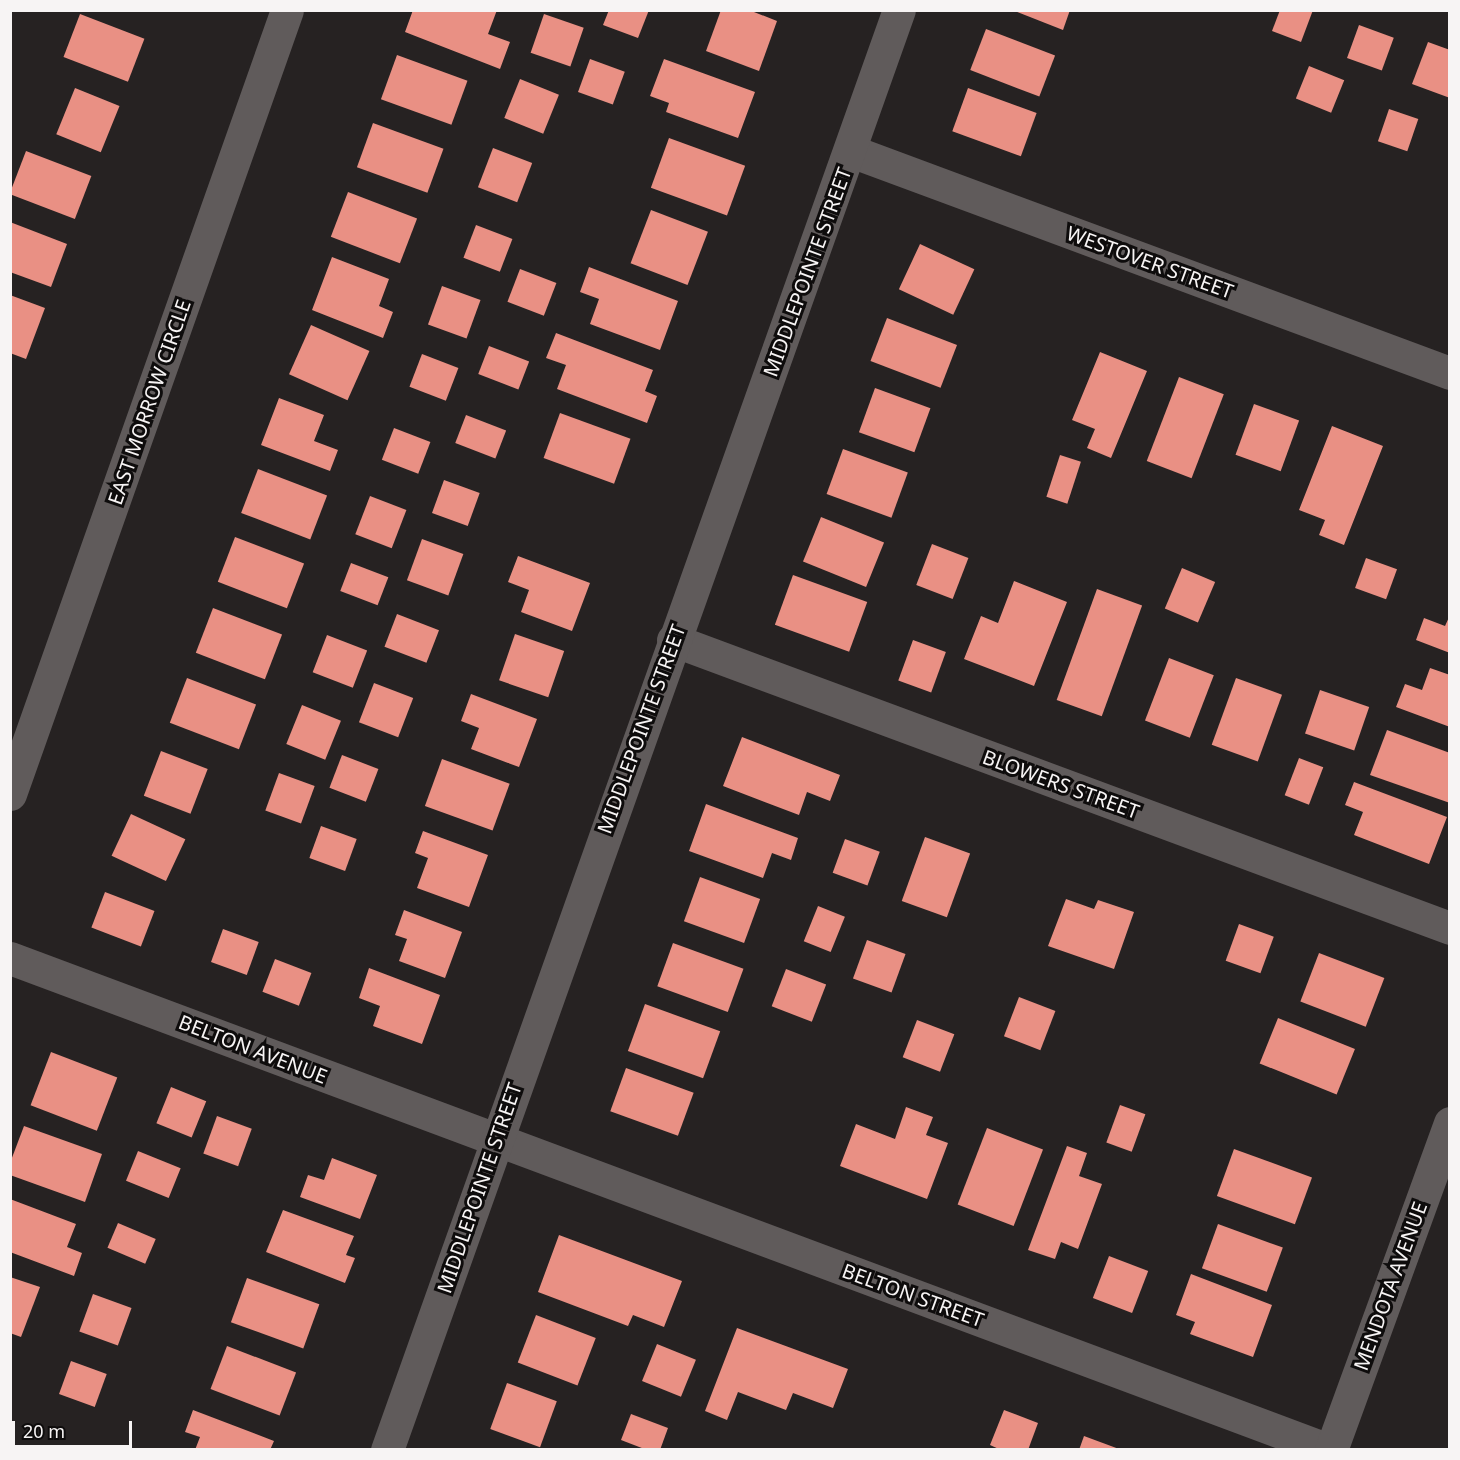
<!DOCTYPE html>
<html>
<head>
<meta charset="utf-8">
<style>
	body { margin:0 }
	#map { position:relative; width:1460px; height:1460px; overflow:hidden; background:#262222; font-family:"Noto Sans",sans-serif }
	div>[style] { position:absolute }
	.building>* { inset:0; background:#e99084; transform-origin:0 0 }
	.minor>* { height:33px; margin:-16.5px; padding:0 16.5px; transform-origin:16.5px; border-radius:16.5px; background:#605b5b }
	span { translate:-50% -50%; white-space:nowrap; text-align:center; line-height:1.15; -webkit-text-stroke:6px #0e0c0c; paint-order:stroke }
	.street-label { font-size:20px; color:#f7f4f4 }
	.frame { position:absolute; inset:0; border:12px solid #f7f4f4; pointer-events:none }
	.scale { position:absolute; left:12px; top:1421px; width:120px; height:27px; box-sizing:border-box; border:3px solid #f7f4f4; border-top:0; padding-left:8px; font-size:18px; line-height:21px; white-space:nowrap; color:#f7f4f4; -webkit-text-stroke:4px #0e0c0c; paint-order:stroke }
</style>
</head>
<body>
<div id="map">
	<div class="building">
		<i style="clip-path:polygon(413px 10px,497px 10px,488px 34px,510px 42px,500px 69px,405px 32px)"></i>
		<i style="clip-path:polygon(609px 10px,649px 10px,638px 38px,603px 25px)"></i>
		<i style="clip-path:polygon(721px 10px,749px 10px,777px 21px,759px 71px,706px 51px)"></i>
		<i style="clip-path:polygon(1012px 10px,1070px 10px,1063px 30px)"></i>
		<i style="clip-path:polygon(1280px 10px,1313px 10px,1301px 42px,1272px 31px)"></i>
		<i style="left:80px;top:14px;width:69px;height:46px;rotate:21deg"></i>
		<i style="left:544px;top:14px;width:42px;height:41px;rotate:19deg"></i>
		<i style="left:1359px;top:25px;width:37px;height:35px;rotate:20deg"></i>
		<i style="left:986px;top:29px;width:74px;height:44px;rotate:21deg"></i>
		<i style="clip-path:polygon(1428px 42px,1450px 50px,1450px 98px,1412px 84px)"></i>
		<i style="left:397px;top:55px;width:75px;height:47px;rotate:20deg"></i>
		<i style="left:590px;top:59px;width:37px;height:35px;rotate:20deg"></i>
		<i style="clip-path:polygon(664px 59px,755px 92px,738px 138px,666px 112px,669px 103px,650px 96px)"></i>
		<i style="left:1309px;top:66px;width:38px;height:35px;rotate:22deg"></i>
		<i style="left:520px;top:79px;width:42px;height:42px;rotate:22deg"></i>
		<i style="left:75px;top:88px;width:48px;height:50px;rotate:22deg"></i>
		<i style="left:968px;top:88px;width:73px;height:46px;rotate:20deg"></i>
		<i style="left:1389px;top:109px;width:31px;height:34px;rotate:19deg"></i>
		<i style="left:373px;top:123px;width:75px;height:47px;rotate:20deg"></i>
		<i style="left:669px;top:138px;width:81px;height:53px;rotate:20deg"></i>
		<i style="left:493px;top:148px;width:42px;height:42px;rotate:21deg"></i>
		<i style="left:26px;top:151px;width:70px;height:46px;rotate:21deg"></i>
		<i style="left:348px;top:192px;width:74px;height:48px;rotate:21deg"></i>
		<i style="left:651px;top:210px;width:61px;height:57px;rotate:21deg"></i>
		<i style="clip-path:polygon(10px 222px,67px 244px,51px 287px,10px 272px)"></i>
		<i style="left:476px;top:225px;width:39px;height:35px;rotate:21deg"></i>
		<i style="left:920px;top:244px;width:60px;height:50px;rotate:25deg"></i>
		<i style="clip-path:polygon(332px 257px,389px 279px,379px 306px,393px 312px,383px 338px,312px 310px)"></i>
		<i style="clip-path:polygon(589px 267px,678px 301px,660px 350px,590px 324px,599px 299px,580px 292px)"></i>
		<i style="left:520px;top:269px;width:39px;height:35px;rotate:21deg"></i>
		<i style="left:442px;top:286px;width:41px;height:41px;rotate:20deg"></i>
		<i style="clip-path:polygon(10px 295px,45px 308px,26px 359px,10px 353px)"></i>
		<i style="left:887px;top:318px;width:75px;height:46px;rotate:21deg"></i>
		<i style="left:311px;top:325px;width:64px;height:54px;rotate:24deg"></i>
		<i style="clip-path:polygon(556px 333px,653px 370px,645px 391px,657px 396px,647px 423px,557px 389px,566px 365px,546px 358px)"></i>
		<i style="left:489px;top:346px;width:43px;height:30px;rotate:21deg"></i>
		<i style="clip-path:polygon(1100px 352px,1147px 371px,1111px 458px,1087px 448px,1095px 429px,1072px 420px)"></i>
		<i style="left:422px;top:354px;width:39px;height:35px;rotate:21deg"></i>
		<i style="left:1179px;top:377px;width:48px;height:90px;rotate:21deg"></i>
		<i style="left:875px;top:388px;width:59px;height:47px;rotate:20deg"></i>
		<i style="clip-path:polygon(279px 398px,324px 415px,314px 441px,338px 450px,330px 471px,261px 445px)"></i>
		<i style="left:1254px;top:404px;width:48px;height:54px;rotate:20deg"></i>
		<i style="left:560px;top:413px;width:75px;height:48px;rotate:20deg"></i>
		<i style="left:466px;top:415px;width:43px;height:30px;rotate:21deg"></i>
		<i style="clip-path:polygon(1332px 426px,1383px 446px,1344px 545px,1319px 535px,1325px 520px,1299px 510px)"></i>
		<i style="left:394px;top:428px;width:39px;height:34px;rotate:21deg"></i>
		<i style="left:843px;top:449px;width:69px;height:48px;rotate:20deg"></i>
		<i style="left:1060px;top:455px;width:22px;height:44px;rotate:18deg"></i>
		<i style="left:258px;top:469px;width:74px;height:47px;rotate:21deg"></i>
		<i style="left:444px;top:480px;width:38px;height:35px;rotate:20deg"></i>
		<i style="left:370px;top:496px;width:39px;height:41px;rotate:21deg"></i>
		<i style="left:821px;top:517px;width:68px;height:48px;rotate:22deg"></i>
		<i style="left:235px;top:537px;width:74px;height:48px;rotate:21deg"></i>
		<i style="left:422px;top:539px;width:44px;height:44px;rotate:20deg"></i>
		<i style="left:932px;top:544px;width:39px;height:44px;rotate:21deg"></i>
		<i style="clip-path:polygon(518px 556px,590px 583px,572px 631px,521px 612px,529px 590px,508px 582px)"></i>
		<i style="left:1366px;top:558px;width:33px;height:32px;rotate:20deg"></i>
		<i style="left:351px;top:563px;width:40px;height:30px;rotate:21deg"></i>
		<i style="left:1182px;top:568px;width:36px;height:44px;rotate:23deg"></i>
		<i style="left:793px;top:575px;width:79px;height:53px;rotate:20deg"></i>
		<i style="clip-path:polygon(1014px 581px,1067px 602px,1034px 686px,964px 659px,981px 616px,998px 623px)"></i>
		<i style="left:1097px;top:589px;width:48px;height:118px;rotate:20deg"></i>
		<i style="left:213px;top:608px;width:74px;height:48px;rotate:21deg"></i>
		<i style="left:397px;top:614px;width:45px;height:35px;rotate:21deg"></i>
		<i style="clip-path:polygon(1450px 615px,1450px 653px,1416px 640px,1424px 618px,1445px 626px)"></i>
		<i style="left:515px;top:634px;width:52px;height:49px;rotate:19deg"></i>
		<i style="left:327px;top:635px;width:43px;height:40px;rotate:21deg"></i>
		<i style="left:913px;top:640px;width:35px;height:43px;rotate:20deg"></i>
		<i style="left:1169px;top:658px;width:48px;height:67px;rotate:21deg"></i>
		<i style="clip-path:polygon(1430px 668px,1450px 675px,1450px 727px,1396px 707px,1405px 684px,1422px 690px)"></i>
		<i style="left:187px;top:678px;width:74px;height:48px;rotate:21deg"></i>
		<i style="left:1236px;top:678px;width:49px;height:71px;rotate:20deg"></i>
		<i style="left:374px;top:683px;width:42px;height:42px;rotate:21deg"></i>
		<i style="left:1320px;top:690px;width:52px;height:46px;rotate:19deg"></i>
		<i style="clip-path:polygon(471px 694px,537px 719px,519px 767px,471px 749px,479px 728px,461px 721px)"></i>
		<i style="left:302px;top:705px;width:42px;height:42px;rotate:22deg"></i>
		<i style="clip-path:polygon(1387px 730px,1450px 753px,1450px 803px,1370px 775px)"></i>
		<i style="clip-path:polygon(742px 737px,840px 775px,830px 801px,807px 792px,799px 815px,723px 786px)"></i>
		<i style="left:161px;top:751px;width:50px;height:48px;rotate:21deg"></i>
		<i style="left:342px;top:755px;width:39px;height:35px;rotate:21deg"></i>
		<i style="left:1299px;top:758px;width:26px;height:40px;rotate:21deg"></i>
		<i style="left:442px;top:759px;width:72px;height:50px;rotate:20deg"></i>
		<i style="left:279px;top:773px;width:38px;height:40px;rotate:20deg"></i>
		<i style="clip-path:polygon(1354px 782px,1447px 817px,1429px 864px,1354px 835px,1363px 812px,1345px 805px)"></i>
		<i style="clip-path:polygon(706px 804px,798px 838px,791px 860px,772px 853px,763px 878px,689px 851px)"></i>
		<i style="left:131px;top:814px;width:60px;height:46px;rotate:25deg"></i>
		<i style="left:321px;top:826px;width:38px;height:34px;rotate:20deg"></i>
		<i style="clip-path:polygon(423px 831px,488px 855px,469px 907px,417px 888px,428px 858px,415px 853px)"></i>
		<i style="left:925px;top:837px;width:48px;height:68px;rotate:20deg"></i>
		<i style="left:845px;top:839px;width:37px;height:36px;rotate:20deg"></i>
		<i style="left:700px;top:877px;width:64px;height:47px;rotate:20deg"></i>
		<i style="left:105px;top:892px;width:53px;height:38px;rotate:21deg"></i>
		<i style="clip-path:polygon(1066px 899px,1094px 909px,1098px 900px,1134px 912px,1114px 969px,1048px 946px)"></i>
		<i style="left:818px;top:906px;width:29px;height:38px;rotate:22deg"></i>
		<i style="clip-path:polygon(404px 910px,462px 932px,445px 978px,399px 961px,407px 939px,395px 935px)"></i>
		<i style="left:1239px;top:924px;width:37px;height:39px;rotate:20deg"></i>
		<i style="left:223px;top:929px;width:38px;height:35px;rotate:20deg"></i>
		<i style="left:867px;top:940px;width:41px;height:41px;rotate:20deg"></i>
		<i style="left:673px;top:943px;width:75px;height:46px;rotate:20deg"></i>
		<i style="left:1319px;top:953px;width:70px;height:52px;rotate:21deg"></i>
		<i style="left:275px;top:959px;width:39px;height:35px;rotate:21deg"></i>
		<i style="clip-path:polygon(369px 968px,440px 995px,422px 1044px,373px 1026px,380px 1006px,359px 998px)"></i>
		<i style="left:786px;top:969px;width:43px;height:40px;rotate:21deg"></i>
		<i style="left:1019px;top:997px;width:39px;height:42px;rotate:21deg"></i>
		<i style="left:645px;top:1004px;width:80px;height:50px;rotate:20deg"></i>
		<i style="left:1278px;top:1018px;width:83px;height:49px;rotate:22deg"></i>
		<i style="left:917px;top:1020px;width:40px;height:40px;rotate:21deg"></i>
		<i style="left:51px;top:1052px;width:71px;height:57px;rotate:21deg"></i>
		<i style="left:626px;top:1068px;width:72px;height:46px;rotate:20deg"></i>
		<i style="left:171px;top:1087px;width:38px;height:39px;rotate:22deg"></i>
		<i style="left:1120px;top:1105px;width:27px;height:40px;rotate:20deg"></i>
		<i style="clip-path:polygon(906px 1107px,933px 1117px,926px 1135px,948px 1143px,927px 1199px,840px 1166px,856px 1124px,895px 1139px)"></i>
		<i style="left:217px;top:1116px;width:37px;height:40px;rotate:20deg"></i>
		<i style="clip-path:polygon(24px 1126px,102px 1154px,85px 1202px,10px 1175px,10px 1163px)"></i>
		<i style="left:987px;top:1128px;width:60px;height:82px;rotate:21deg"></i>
		<i style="clip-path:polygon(1067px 1146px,1087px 1153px,1079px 1176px,1102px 1184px,1078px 1249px,1061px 1242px,1055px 1259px,1028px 1250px)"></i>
		<i style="left:1234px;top:1149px;width:83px;height:50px;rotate:20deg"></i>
		<i style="left:138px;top:1151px;width:46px;height:32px;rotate:22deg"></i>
		<i style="clip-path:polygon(332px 1158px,377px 1175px,360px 1219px,300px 1197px,308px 1175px,324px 1180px)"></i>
		<i style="clip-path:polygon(10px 1199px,76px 1224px,67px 1247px,82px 1253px,74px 1276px,10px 1252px)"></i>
		<i style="clip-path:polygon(283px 1210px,354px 1236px,346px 1255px,355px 1258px,345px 1283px,266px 1252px)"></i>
		<i style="left:118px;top:1223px;width:41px;height:27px;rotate:23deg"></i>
		<i style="left:1218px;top:1224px;width:69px;height:47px;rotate:20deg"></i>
		<i style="clip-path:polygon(559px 1235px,682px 1281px,664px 1327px,633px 1315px,628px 1326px,538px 1292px)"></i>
		<i style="left:1109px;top:1256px;width:42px;height:45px;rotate:21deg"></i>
		<i style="clip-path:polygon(1191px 1274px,1272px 1305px,1253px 1357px,1190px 1334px,1195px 1322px,1176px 1315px)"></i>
		<i style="clip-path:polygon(10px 1277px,40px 1287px,21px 1337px,10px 1333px)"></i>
		<i style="left:247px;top:1278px;width:77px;height:47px;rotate:20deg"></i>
		<i style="left:93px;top:1294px;width:41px;height:40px;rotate:20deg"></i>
		<i style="left:536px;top:1315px;width:64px;height:51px;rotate:21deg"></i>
		<i style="clip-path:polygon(737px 1328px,848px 1369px,833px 1408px,793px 1393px,786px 1410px,738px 1392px,727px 1420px,705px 1411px)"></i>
		<i style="left:657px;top:1344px;width:42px;height:40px;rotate:22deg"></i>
		<i style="left:227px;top:1346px;width:74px;height:46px;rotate:21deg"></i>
		<i style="left:71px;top:1361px;width:38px;height:35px;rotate:20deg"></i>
		<i style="left:507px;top:1383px;width:53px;height:49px;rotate:20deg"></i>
		<i style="clip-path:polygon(193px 1410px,274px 1441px,270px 1450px,195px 1450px,200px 1437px,185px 1432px)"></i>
		<i style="clip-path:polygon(1004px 1410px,1038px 1423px,1028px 1450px,1001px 1450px,990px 1445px)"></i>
		<i style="clip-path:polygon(631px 1414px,668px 1428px,660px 1450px,647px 1450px,621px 1440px)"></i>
		<i style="clip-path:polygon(1084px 1436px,1119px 1449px,1119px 1450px,1079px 1450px)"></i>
	</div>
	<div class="minor">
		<i style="left:851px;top:151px;width:639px;rotate:20.34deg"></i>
		<i style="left:673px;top:640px;width:829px;rotate:20.34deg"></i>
		<i style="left:10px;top:794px;width:831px;rotate:-70.54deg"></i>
		<i style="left:10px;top:958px;width:1408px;rotate:20.46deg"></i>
		<i style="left:387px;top:1450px;width:1528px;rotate:-70.43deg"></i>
		<i style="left:1331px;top:1450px;width:348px;rotate:-70deg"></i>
	</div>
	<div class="street-label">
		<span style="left:1150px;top:262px;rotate:20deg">WESTOVER STREET</span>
		<span style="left:807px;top:272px;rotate:-70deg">MIDDLEPOINTE STREET</span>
		<span style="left:149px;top:402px;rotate:-71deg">EAST MORROW CIRCLE</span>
		<span style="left:641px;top:729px;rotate:-70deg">MIDDLEPOINTE STREET</span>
		<span style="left:1061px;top:784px;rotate:20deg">BLOWERS STREET</span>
		<span style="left:253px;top:1049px;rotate:21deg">BELTON AVENUE</span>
		<span style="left:479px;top:1188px;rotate:-71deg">MIDDLEPOINTE STREET</span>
		<span style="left:1390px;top:1286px;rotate:-70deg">MENDOTA AVENUE</span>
		<span style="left:913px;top:1295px;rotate:20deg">BELTON STREET</span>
	</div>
	<div class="frame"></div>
	<div class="scale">20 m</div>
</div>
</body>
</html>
